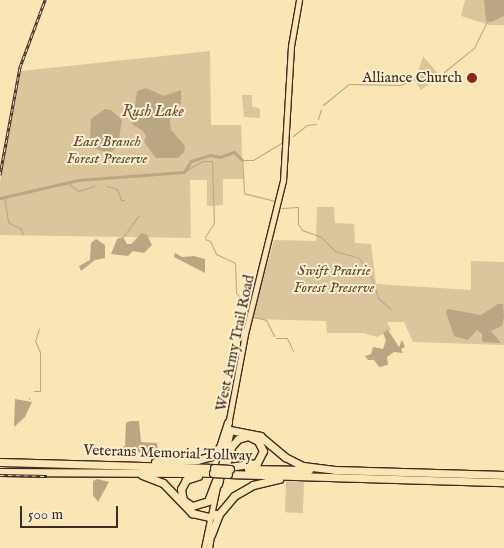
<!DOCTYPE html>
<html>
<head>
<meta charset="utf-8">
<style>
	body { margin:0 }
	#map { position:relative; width:504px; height:548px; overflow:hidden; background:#fae5b4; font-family:"IM FELL English",serif }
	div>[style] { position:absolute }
	.green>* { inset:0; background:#dac59c; transform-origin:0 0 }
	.water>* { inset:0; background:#baa683 }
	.stream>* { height:1px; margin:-0.5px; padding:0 0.5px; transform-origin:0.5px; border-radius:0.5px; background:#baa683 }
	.river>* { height:3px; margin:-1.5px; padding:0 1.5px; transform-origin:1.5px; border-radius:1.5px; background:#baa683 }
	.roads { filter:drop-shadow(1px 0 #3d2b24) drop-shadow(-1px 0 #3d2b24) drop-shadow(0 1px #3d2b24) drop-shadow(0 -1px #3d2b24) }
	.major>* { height:5px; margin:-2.5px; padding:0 2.5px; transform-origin:2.5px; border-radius:2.5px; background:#fae5b4 }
	.highway>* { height:7px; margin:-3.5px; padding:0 3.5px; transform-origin:3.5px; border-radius:3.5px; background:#fae5b4 }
	.rail>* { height:3px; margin-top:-1.5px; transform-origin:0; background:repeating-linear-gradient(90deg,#fceece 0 4px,#3d2b24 0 8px); box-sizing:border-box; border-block:1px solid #3d2b24 }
	.bridges { filter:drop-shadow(1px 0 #3d2b24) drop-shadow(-1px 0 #3d2b24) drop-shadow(0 1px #3d2b24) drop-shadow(0 -1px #3d2b24) }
	.highway-bridge>* { height:7px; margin:-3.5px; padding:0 3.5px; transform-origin:3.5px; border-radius:3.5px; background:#fae5b4 }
	.dots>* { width:14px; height:14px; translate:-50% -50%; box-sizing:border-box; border:2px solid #fceece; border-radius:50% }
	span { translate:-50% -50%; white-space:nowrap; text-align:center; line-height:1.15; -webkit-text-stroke:4px #fceece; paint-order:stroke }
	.poi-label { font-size:15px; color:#3d2b24 }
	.right { translate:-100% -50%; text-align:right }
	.park-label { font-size:15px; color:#5c4a3c; font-style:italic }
	.street-label { font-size:15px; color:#3d2b24 }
	.water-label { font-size:16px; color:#625040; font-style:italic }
	.scale { position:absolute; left:20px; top:506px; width:98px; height:22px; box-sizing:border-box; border:2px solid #3d2b24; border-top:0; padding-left:6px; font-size:15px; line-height:18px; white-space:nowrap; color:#3d2b24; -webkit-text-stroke:4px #fceece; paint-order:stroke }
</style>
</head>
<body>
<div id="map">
	<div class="green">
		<i style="clip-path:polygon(465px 0,504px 0,504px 25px,490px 25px,461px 16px)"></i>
		<i style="clip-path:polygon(210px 51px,211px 125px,241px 125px,243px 179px,223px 179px,223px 205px,207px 206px,207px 180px,190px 180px,191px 238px,0 235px,0 182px,21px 71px)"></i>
		<i style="clip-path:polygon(423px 56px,440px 76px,421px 90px,413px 78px,417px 76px)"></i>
		<i style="clip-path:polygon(242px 95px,252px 95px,252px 106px,260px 109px,260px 118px,244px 117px)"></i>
		<i style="clip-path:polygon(317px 207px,334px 207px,335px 223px,354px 224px,355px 243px,371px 244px,376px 284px,471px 290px,471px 261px,504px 262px,504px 345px,413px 342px,404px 322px,387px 322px,391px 330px,377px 337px,364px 333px,327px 333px,326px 321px,252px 319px,274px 240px,316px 241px)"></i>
		<i style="left:304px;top:482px;width:31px;height:18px;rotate:92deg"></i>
	</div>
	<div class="water">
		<i style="clip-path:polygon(484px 0,504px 0,504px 16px,491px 22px,486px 21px)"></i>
		<i style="clip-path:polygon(146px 88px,164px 96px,181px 90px,181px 104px,172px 110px,170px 121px,171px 130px,185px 146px,184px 152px,178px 158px,156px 158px,144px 142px,146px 136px,143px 131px,132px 124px,137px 91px)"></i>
		<i style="clip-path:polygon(105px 109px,111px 110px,122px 120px,119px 138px,113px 151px,108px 153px,93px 148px,90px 141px,91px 119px)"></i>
		<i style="clip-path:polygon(142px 233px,147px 235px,152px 245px,144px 253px,133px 251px,128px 256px,111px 254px,117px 239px,123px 237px,127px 244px,131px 244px)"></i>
		<i style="clip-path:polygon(96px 239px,105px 245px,105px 258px,95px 260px,81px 271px,79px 266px,90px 260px,91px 243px)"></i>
		<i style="clip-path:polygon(175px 253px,182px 257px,194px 256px,205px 259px,205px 273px,174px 257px)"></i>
		<i style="clip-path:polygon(498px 304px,503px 304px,504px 317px,502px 326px,491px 331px,501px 343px,482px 342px,482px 334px,477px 330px,468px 340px,454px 336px,446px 312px,448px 309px,481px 315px)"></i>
		<i style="clip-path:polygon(388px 330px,399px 347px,402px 340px,405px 347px,401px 349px,403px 353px,394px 352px,387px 357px,388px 365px,379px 367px,374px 360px,368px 360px,365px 356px,371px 354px,373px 347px,383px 349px,386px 340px,383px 333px)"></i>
		<i style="clip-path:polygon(15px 399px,32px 402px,25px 417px,14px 427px)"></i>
		<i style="clip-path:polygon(130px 421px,139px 421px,141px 442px,157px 443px,158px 451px,118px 454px,125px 445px,126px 423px)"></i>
		<i style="clip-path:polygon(97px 479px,109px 482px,98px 502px,93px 495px,93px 481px)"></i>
	</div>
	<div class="stream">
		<i style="left:444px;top:72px;width:38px;rotate:-39deg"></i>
		<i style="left:474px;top:48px;width:30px;rotate:-64deg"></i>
		<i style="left:323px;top:105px;width:33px;rotate:-39deg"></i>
		<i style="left:349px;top:84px;width:51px;rotate:1.1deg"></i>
		<i style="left:400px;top:85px;width:36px;rotate:-21deg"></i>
		<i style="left:318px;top:119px;width:10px;rotate:-73deg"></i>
		<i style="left:293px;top:136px;width:18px;rotate:-38deg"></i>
		<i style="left:307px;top:125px;width:9px;rotate:-6deg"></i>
		<i style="left:185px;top:171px;width:20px;rotate:-30deg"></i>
		<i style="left:202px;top:161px;width:10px"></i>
		<i style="left:212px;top:161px;width:62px;rotate:88.2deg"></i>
		<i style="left:214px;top:223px;width:17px;rotate:123deg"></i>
		<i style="left:68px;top:183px;width:13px;rotate:39deg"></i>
		<i style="left:78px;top:191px;width:17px;rotate:-17deg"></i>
		<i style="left:107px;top:186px;width:10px;rotate:17deg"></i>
		<i style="left:117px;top:189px;width:12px;rotate:70deg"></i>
		<i style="left:121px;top:200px;width:3px"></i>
		<i style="left:4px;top:196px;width:26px;rotate:81deg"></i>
		<i style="left:8px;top:222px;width:15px;rotate:28deg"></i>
		<i style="left:21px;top:229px;width:6px;rotate:72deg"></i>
		<i style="left:275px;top:201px;width:32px;rotate:-166deg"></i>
		<i style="left:244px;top:193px;width:33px;rotate:-93deg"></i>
		<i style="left:242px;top:160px;width:11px"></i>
		<i style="left:253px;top:160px;width:35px;rotate:-31deg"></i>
		<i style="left:282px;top:208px;width:16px;rotate:-4deg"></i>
		<i style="left:298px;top:207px;width:17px;rotate:90deg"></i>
		<i style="left:298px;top:224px;width:7px;rotate:56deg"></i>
		<i style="left:302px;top:230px;width:20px;rotate:20deg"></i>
		<i style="left:321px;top:237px;width:20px;rotate:45deg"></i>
		<i style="left:335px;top:251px;width:25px;rotate:16deg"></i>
		<i style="left:359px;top:258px;width:25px;rotate:58deg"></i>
		<i style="left:372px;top:279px;width:20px;rotate:72deg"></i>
		<i style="left:378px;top:298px;width:18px;rotate:41deg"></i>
		<i style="left:123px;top:237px;width:27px;rotate:-54deg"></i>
		<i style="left:205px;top:239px;width:5px;rotate:22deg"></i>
		<i style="left:210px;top:241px;width:14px;rotate:65deg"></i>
		<i style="left:216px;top:254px;width:21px;rotate:25deg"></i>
		<i style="left:235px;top:263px;width:30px;rotate:88deg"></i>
		<i style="left:236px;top:293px;width:19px;rotate:47deg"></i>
		<i style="left:255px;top:317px;width:11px;rotate:15deg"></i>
		<i style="left:266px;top:320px;width:18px;rotate:63deg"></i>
		<i style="left:276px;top:338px;width:11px"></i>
		<i style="left:287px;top:338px;width:14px;rotate:65deg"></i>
		<i style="left:34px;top:391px;width:6px"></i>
		<i style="left:40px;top:391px;width:39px;rotate:-90deg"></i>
		<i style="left:40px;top:352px;width:12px;rotate:-114deg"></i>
		<i style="left:35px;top:341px;width:13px;rotate:-72deg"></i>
		<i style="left:29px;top:399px;width:1px;rotate:-90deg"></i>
	</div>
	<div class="river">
		<i style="left:0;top:198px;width:80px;rotate:-13deg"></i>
		<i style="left:78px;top:180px;width:106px;rotate:-4.3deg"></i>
		<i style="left:184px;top:172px;width:13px;rotate:-58deg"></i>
		<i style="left:191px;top:161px;width:20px;rotate:-18deg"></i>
		<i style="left:210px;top:155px;width:10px;rotate:11deg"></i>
		<i style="left:220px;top:157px;width:15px;rotate:-20deg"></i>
		<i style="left:234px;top:152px;width:11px;rotate:45deg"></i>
	</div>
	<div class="roads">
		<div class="major">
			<i style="left:228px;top:425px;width:93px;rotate:-79.4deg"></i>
			<i style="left:245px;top:334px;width:158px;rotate:-76.1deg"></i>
			<i style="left:283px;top:181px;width:135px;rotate:-86.6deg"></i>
			<i style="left:291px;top:46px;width:47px;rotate:-80.1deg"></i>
			<i style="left:204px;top:548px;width:67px;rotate:-78deg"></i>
			<i style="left:209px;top:548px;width:13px;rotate:-81deg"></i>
		</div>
		<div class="highway">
			<i style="left:0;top:462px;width:214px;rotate:1.6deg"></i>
			<i style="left:155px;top:462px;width:42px;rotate:-2.7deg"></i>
			<i style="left:197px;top:460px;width:16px;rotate:-15deg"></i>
			<i style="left:212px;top:456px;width:12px;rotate:-48deg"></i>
			<i style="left:220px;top:447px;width:26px;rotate:-72deg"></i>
			<i style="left:226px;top:465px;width:19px;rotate:-74deg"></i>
			<i style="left:231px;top:447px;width:11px;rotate:-49deg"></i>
			<i style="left:238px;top:439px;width:10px;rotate:-17deg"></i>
			<i style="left:248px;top:436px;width:11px;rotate:27deg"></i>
			<i style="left:258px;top:441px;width:11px;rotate:63deg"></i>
			<i style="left:263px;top:451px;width:13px;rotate:117deg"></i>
			<i style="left:257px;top:463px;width:27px;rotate:172deg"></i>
			<i style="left:248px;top:469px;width:61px;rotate:0.9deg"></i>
			<i style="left:0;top:472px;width:187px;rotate:0.3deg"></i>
			<i style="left:183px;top:472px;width:29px;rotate:2deg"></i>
			<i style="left:228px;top:474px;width:276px;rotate:1.7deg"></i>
			<i style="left:142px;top:475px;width:22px;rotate:21deg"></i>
			<i style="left:163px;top:483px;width:42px;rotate:46deg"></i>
			<i style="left:192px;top:513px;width:17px;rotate:13deg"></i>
			<i style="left:209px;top:517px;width:7px;rotate:-27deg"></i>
			<i style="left:198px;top:476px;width:13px;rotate:162deg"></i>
			<i style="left:186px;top:480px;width:10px;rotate:119deg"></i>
			<i style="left:181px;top:489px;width:11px;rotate:80deg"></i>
			<i style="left:183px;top:500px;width:11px;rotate:34deg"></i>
			<i style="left:192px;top:506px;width:17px;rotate:-17deg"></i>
			<i style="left:208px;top:501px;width:22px;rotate:-69deg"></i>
			<i style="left:218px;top:484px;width:55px;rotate:-77.5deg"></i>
			<i style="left:230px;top:430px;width:31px;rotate:11deg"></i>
			<i style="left:260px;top:436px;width:33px;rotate:40deg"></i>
			<i style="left:285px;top:457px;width:20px;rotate:27deg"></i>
			<i style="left:303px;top:466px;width:32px;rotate:7deg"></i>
			<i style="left:335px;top:470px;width:169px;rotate:1.7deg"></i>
			<i style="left:211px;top:535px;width:22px;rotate:-69deg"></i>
			<i style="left:219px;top:514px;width:23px;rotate:-50deg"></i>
			<i style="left:234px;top:496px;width:22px;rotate:-30deg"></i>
			<i style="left:253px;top:485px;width:27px;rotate:-13deg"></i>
		</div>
	</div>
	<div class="rail">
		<i style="left:0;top:175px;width:110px;rotate:-79.5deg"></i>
		<i style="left:20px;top:67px;width:72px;rotate:-69.5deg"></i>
		<i style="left:0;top:475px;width:47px;rotate:1.2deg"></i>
	</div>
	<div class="bridges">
		<div class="highway-bridge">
			<i style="left:214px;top:468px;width:16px;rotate:4deg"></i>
			<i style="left:213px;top:473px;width:15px;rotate:4deg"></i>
		</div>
	</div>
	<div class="dots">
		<i style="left:472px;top:78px;background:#8f2418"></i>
	</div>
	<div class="poi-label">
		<span class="right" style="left:462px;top:78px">Alliance Church</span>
	</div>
	<div class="park-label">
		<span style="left:107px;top:150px">East Branch<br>Forest Preserve</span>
		<span style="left:334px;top:279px">Swift Prairie<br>Forest Preserve</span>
	</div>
	<div class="street-label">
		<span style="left:235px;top:343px;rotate:-78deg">West Army Trail Road</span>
		<span style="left:168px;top:453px;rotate:2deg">Veterans Memorial Tollway</span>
	</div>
	<div class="water-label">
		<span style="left:153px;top:112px">Rush Lake</span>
	</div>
	<div class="scale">500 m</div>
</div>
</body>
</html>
